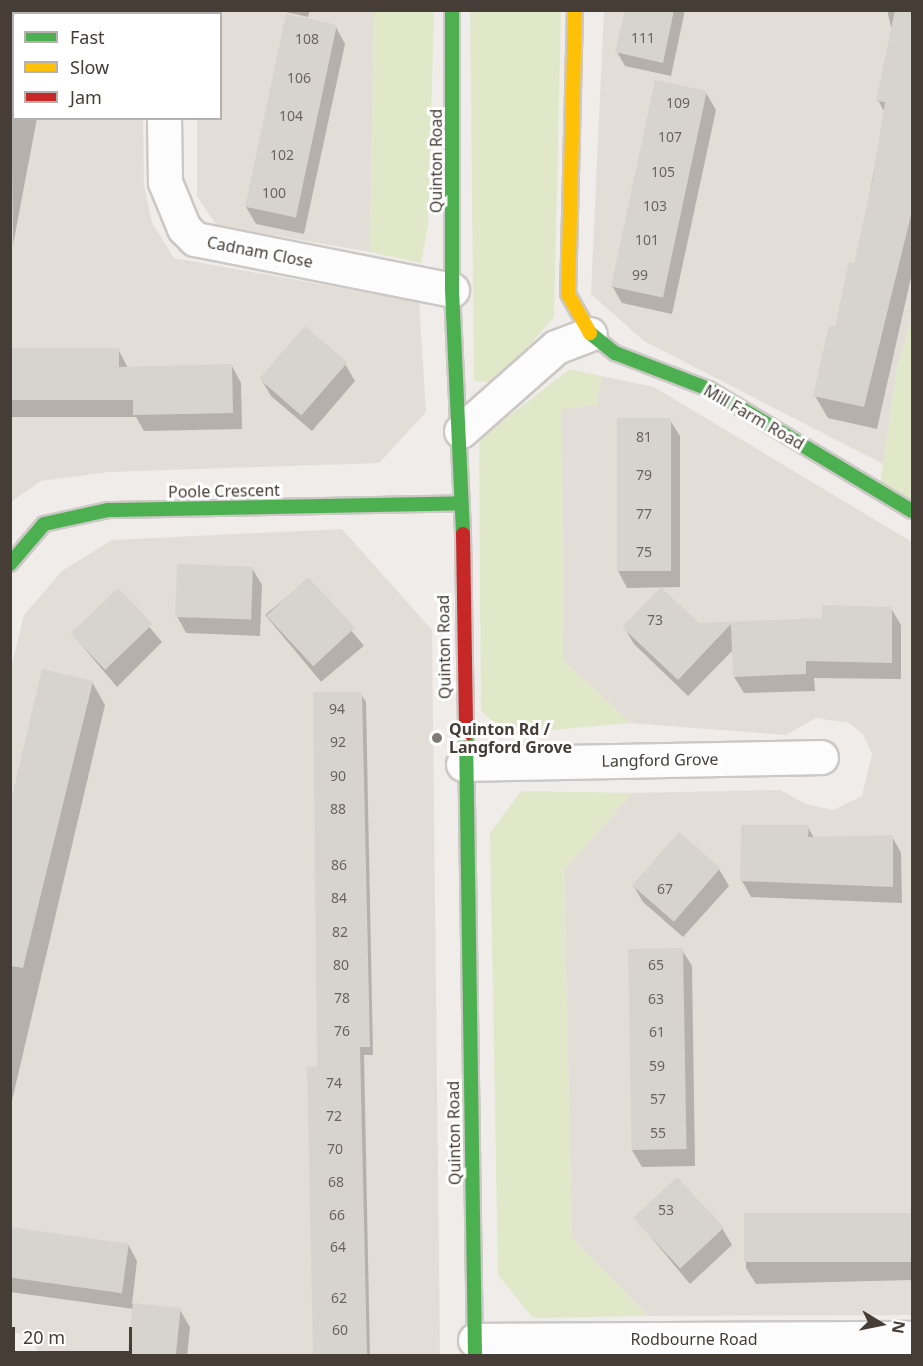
<!DOCTYPE html>
<html>
<head>
<meta charset="utf-8">
<style>
	body { margin:0 }
	#map { position:relative; width:923px; height:1366px; overflow:hidden; background:#efece9; font-family:"Noto Sans",sans-serif }
	div>[style] { position:absolute }
	.residential>* { inset:0; background:#e3ddd7 }
	.green>* { inset:0; background:#e1e8ca }
	.shadow>* { inset:0; background:#0003; transform-origin:0 0 }
	.building>* { inset:0; background:#d7d4d0; transform-origin:0 0 }
	.roads { filter:drop-shadow(2px 0 #ccc8c5) drop-shadow(-2px 0 #ccc8c5) drop-shadow(0 2px #ccc8c5) drop-shadow(0 -2px #ccc8c5) }
	.street>* { height:33px; margin:-16.5px; padding:0 16.5px; transform-origin:16.5px; border-radius:16.5px; background:#fdfcfc }
	.fast>* { height:14px; margin:-7px; padding:0 7px; transform-origin:7px; border-radius:7px; background:#4caf50 }
	.slow>* { height:14px; margin:-7px; padding:0 7px; transform-origin:7px; border-radius:7px; background:#ffc107 }
	.jam>* { height:14px; margin:-7px; padding:0 7px; transform-origin:7px; border-radius:7px; background:#c62828 }
	.dots>* { width:16px; height:16px; translate:-50% -50%; box-sizing:border-box; border:3px solid #fff; border-radius:50% }
	span { translate:-50% -50%; white-space:nowrap; text-align:center; line-height:1.15; -webkit-text-stroke:6px #fff; paint-order:stroke }
	.number-label { font-size:14px; color:#6b645e }
	.number-label span { -webkit-text-stroke-width:0 }
	.street-label { font-size:16px; color:#453d36 }
	.poi-label { font-size:16px; color:#453d36; font-weight:700 }
	.left { translate:0 -50%; text-align:left }
	.frame { position:absolute; inset:0; border:12px solid #453d36; pointer-events:none }
	.legend { position:absolute; left:12px; top:12px; width:210px; height:108px; box-sizing:border-box; background:#fff; border:2px solid #b5b1af; margin:0; padding:8px 10px; list-style:none; font-size:18px; color:#453d36 }
	.legend li { display:flex; align-items:center; gap:12px; height:30px }
	.legend b { width:30px; border:2px solid #b5b1af }
	.north { position:absolute; left:851px; top:1294px; width:60px; height:60px; -webkit-text-stroke:4px #fff; paint-order:stroke; rotate:100deg; font-size:16px; font-weight:700; line-height:24px; text-align:center; color:#453d36 }
	.north::after { content:''; display:block; margin:auto; width:21px; height:27px; background:#453d36; clip-path:polygon(50% 0,100% 100%,50% 72%,0 100%) }
	.scale { position:absolute; left:12px; top:1327px; width:120px; height:27px; box-sizing:border-box; border:3px solid #453d36; border-top:0; padding-left:8px; font-size:18px; line-height:21px; white-space:nowrap; color:#453d36; -webkit-text-stroke:4px #fff; paint-order:stroke }
</style>
</head>
<body>
<div id="map">
	<div class="residential">
		<i style="clip-path:polygon(11px 11px,140px 11px,14px 14px,14px 118px,143px 119px,144px 185px,152px 223px,174px 258px,419px 302px,426px 412px,379px 463px,109px 472px,41px 481px,11px 502px)"></i>
		<i style="clip-path:polygon(196px 11px,374px 11px,370px 252px,216px 225px,197px 196px,197px 119px,220px 118px,220px 14px)"></i>
		<i style="clip-path:polygon(604px 11px,912px 11px,912px 319px,897px 368px,883px 464px,644px 341px,591px 294px)"></i>
		<i style="clip-path:polygon(601px 376px,654px 387px,912px 542px,912px 1315px,648px 1316px,572px 1238px,564px 870px,632px 793px,780px 790px,806px 804px,833px 810px,862px 796px,872px 754px,863px 734px,849px 723px,816px 718px,786px 735px,630px 723px,563px 660px,562px 408px,597px 405px)"></i>
		<i style="clip-path:polygon(342px 529px,432px 630px,440px 1355px,40px 1355px,29px 1335px,11px 1332px,10px 672px,24px 615px,62px 571px,112px 540px)"></i>
	</div>
	<div class="green">
		<i style="clip-path:polygon(374px 11px,434px 11px,428px 225px,421px 263px,370px 252px)"></i>
		<i style="clip-path:polygon(470px 11px,561px 11px,554px 317px,500px 380px,489px 382px,474px 381px)"></i>
		<i style="clip-path:polygon(912px 319px,912px 511px,879px 491px,897px 368px)"></i>
		<i style="clip-path:polygon(570px 369px,601px 376px,597px 405px,562px 409px,563px 660px,630px 723px,508px 734px,481px 711px,479px 439px)"></i>
		<i style="clip-path:polygon(521px 791px,632px 793px,564px 870px,572px 1238px,648px 1316px,533px 1318px,498px 1275px,490px 833px)"></i>
	</div>
	<div class="shadow">
		<i style="clip-path:polygon(10px 10px,79px 10px,14px 14px,14px 118px,37px 118px,13px 245px)"></i>
		<i style="clip-path:polygon(277px 10px,310px 10px,308px 17px)"></i>
		<i style="clip-path:polygon(626px 10px,685px 10px,671px 76px,625px 66px,617px 52px)"></i>
		<i style="clip-path:polygon(887px 10px,912px 10px,912px 273px,877px 429px,828px 418px,815px 396px,856px 265px,885px 113px,878px 100px,892px 31px)"></i>
		<i style="clip-path:polygon(336px 27px,345px 44px,304px 234px,256px 224px,246px 207px)"></i>
		<i style="clip-path:polygon(706px 93px,716px 110px,672px 314px,622px 303px,612px 286px)"></i>
		<i style="clip-path:polygon(118px 349px,128px 368px,232px 366px,241px 383px,242px 429px,144px 431px,136px 417px,10px 417px,10px 350px)"></i>
		<i style="clip-path:polygon(345px 364px,355px 381px,312px 431px,271px 396px,261px 379px)"></i>
		<i style="clip-path:polygon(670px 420px,680px 436px,680px 587px,627px 588px,618px 571px)"></i>
		<i style="clip-path:polygon(252px 568px,262px 585px,260px 636px,186px 633px,177px 616px)"></i>
		<i style="left:308px;top:579px;width:87px;height:56px;rotate:50deg"></i>
		<i style="clip-path:polygon(118px 590px,162px 642px,117px 687px,73px 635px)"></i>
		<i style="clip-path:polygon(891px 608px,901px 625px,901px 679px,814px 678px,815px 691px,744px 693px,734px 677px,734px 649px,688px 696px,634px 644px,624px 627px,824px 619px)"></i>
		<i style="clip-path:polygon(92px 682px,105px 705px,10px 1109px,10px 807px)"></i>
		<i style="clip-path:polygon(361px 694px,366px 702px,373px 1055px,364px 1055px,370px 1356px,315px 1356px,318px 1069px)"></i>
		<i style="clip-path:polygon(912px 697px,912px 819px,911px 817px)"></i>
		<i style="clip-path:polygon(808px 827px,814px 838px,892px 836px,901px 853px,902px 903px,751px 897px,742px 881px)"></i>
		<i style="clip-path:polygon(679px 834px,719px 869px,729px 886px,683px 937px,643px 902px,633px 885px)"></i>
		<i style="clip-path:polygon(682px 950px,692px 966px,695px 1166px,642px 1167px,632px 1150px)"></i>
		<i style="clip-path:polygon(912px 1215px,912px 1280px,756px 1284px,746px 1268px,746px 1218px)"></i>
		<i style="clip-path:polygon(635px 1218px,722px 1228px,732px 1245px,690px 1284px)"></i>
		<i style="clip-path:polygon(10px 1229px,128px 1244px,137px 1261px,132px 1304px,180px 1310px,190px 1327px,187px 1356px,128px 1356px,134px 1309px,10px 1292px)"></i>
	</div>
	<div class="building">
		<i style="clip-path:polygon(625px 10px,674px 10px,663px 63px,615px 52px)"></i>
		<i style="clip-path:polygon(895px 10px,912px 10px,912px 211px,864px 407px,813px 396px,829px 325px,835px 326px,849px 262px,854px 263px,873px 178px,885px 102px,876px 101px)"></i>
		<i style="left:286px;top:14px;width:52px;height:197px;rotate:12deg"></i>
		<i style="left:655px;top:80px;width:53px;height:211px;rotate:12deg"></i>
		<i style="left:305px;top:326px;width:56px;height:70px;rotate:41deg"></i>
		<i style="clip-path:polygon(10px 348px,119px 348px,119px 367px,232px 364px,233px 413px,133px 415px,133px 400px,10px 400px)"></i>
		<i style="left:617px;top:418px;width:54px;height:153px"></i>
		<i style="left:177px;top:564px;width:76px;height:53px;rotate:2deg"></i>
		<i style="left:308px;top:577px;width:69px;height:57px;rotate:47deg"></i>
		<i style="clip-path:polygon(661px 587px,699px 623px,822px 618px,822px 605px,892px 607px,892px 663px,806px 661px,806px 674px,733px 677px,731px 624px,678px 680px,622px 627px)"></i>
		<i style="left:118px;top:588px;width:50px;height:66px;rotate:46deg"></i>
		<i style="clip-path:polygon(42px 669px,93px 681px,23px 968px,10px 966px,10px 805px)"></i>
		<i style="clip-path:polygon(313px 692px,362px 692px,370px 1047px,360px 1047px,367px 1356px,313px 1356px,307px 1067px,317px 1067px)"></i>
		<i style="clip-path:polygon(741px 825px,809px 825px,808px 837px,893px 835px,893px 887px,740px 881px)"></i>
		<i style="left:679px;top:832px;width:55px;height:71px;rotate:41deg"></i>
		<i style="left:683px;top:948px;width:201px;height:55px;rotate:89deg"></i>
		<i style="left:677px;top:1177px;width:69px;height:60px;rotate:47deg"></i>
		<i style="left:912px;top:1213px;width:49px;height:168px;rotate:90deg"></i>
		<i style="left:10px;top:1227px;width:120px;height:50px;rotate:8deg"></i>
		<i style="left:133px;top:1303px;width:48px;height:53px;rotate:6deg"></i>
	</div>
	<div class="roads">
		<div class="street">
			<i style="left:164px;top:10px;width:4px;rotate:90deg"></i>
			<i style="left:164px;top:118px;width:64px;rotate:89.1deg"></i>
			<i style="left:165px;top:182px;width:50px;rotate:67.6deg"></i>
			<i style="left:184px;top:228px;width:16px;rotate:45deg"></i>
			<i style="left:195px;top:239px;width:262px;rotate:11.2deg"></i>
			<i style="left:461px;top:431px;width:127px;rotate:-41.5deg"></i>
			<i style="left:556px;top:347px;width:36px;rotate:-21deg"></i>
			<i style="left:463px;top:764px;width:358px;rotate:-1.1deg"></i>
			<i style="left:475px;top:1340px;width:437px;rotate:-0.3deg"></i>
		</div>
		<div class="fast">
			<i style="left:452px;top:10px;width:280px;rotate:90deg"></i>
			<i style="left:452px;top:290px;width:244px;rotate:87.4deg"></i>
			<i style="left:590px;top:333px;width:32px;rotate:39deg"></i>
			<i style="left:615px;top:353px;width:101px;rotate:21deg"></i>
			<i style="left:709px;top:389px;width:237px;rotate:31deg"></i>
			<i style="left:10px;top:564px;width:52px;rotate:-49.6deg"></i>
			<i style="left:44px;top:524px;width:66px;rotate:-12.3deg"></i>
			<i style="left:108px;top:510px;width:351px;rotate:-1.1deg"></i>
			<i style="left:466px;top:734px;width:622px;rotate:89.17deg"></i>
		</div>
		<div class="slow">
			<i style="left:575px;top:10px;width:284px;rotate:91.4deg"></i>
			<i style="left:568px;top:294px;width:45px;rotate:60.6deg"></i>
		</div>
		<div class="jam">
			<i style="left:463px;top:534px;width:200px;rotate:89.1deg"></i>
		</div>
	</div>
	<div class="dots">
		<i style="left:437px;top:738px;background:#807a75"></i>
	</div>
	<div class="number-label">
		<span style="left:643px;top:38px">111</span>
		<span style="left:307px;top:39px">108</span>
		<span style="left:299px;top:78px">106</span>
		<span style="left:678px;top:103px">109</span>
		<span style="left:291px;top:116px">104</span>
		<span style="left:670px;top:137px">107</span>
		<span style="left:282px;top:155px">102</span>
		<span style="left:663px;top:172px">105</span>
		<span style="left:274px;top:193px">100</span>
		<span style="left:655px;top:206px">103</span>
		<span style="left:647px;top:240px">101</span>
		<span style="left:640px;top:275px">99</span>
		<span style="left:644px;top:437px">81</span>
		<span style="left:644px;top:475px">79</span>
		<span style="left:644px;top:514px">77</span>
		<span style="left:644px;top:552px">75</span>
		<span style="left:655px;top:620px">73</span>
		<span style="left:337px;top:709px">94</span>
		<span style="left:338px;top:742px">92</span>
		<span style="left:338px;top:776px">90</span>
		<span style="left:338px;top:809px">88</span>
		<span style="left:339px;top:865px">86</span>
		<span style="left:665px;top:889px">67</span>
		<span style="left:339px;top:898px">84</span>
		<span style="left:340px;top:932px">82</span>
		<span style="left:341px;top:965px">80</span>
		<span style="left:656px;top:965px">65</span>
		<span style="left:342px;top:998px">78</span>
		<span style="left:656px;top:999px">63</span>
		<span style="left:342px;top:1031px">76</span>
		<span style="left:657px;top:1032px">61</span>
		<span style="left:657px;top:1066px">59</span>
		<span style="left:334px;top:1083px">74</span>
		<span style="left:658px;top:1099px">57</span>
		<span style="left:334px;top:1116px">72</span>
		<span style="left:658px;top:1133px">55</span>
		<span style="left:335px;top:1149px">70</span>
		<span style="left:336px;top:1182px">68</span>
		<span style="left:666px;top:1210px">53</span>
		<span style="left:337px;top:1215px">66</span>
		<span style="left:338px;top:1247px">64</span>
		<span style="left:339px;top:1298px">62</span>
		<span style="left:340px;top:1330px">60</span>
	</div>
	<div class="street-label">
		<span style="left:436px;top:161px;rotate:-90deg">Quinton Road</span>
		<span style="left:260px;top:252px;rotate:11deg">Cadnam Close</span>
		<span style="left:754px;top:417px;rotate:30deg">Mill Farm Road</span>
		<span style="left:224px;top:491px;rotate:-1deg">Poole Crescent</span>
		<span style="left:444px;top:647px;rotate:-91deg">Quinton Road</span>
		<span style="left:660px;top:760px;rotate:-1deg">Langford Grove</span>
		<span style="left:454px;top:1133px;rotate:-91deg">Quinton Road</span>
		<span style="left:694px;top:1339px">Rodbourne Road</span>
	</div>
	<div class="poi-label">
		<span class="left" style="left:449px;top:738px">Quinton Rd /<br>Langford Grove</span>
	</div>
	<div class="frame"></div>
	<ul class="legend">
	<li><b style="height:8px;background:#4caf50"></b>Fast</li>
	<li><b style="height:8px;background:#ffc107"></b>Slow</li>
	<li><b style="height:8px;background:#c62828"></b>Jam</li>
	</ul>
	<div class="north">N</div>
	<div class="scale">20 m</div>
</div>
</body>
</html>
